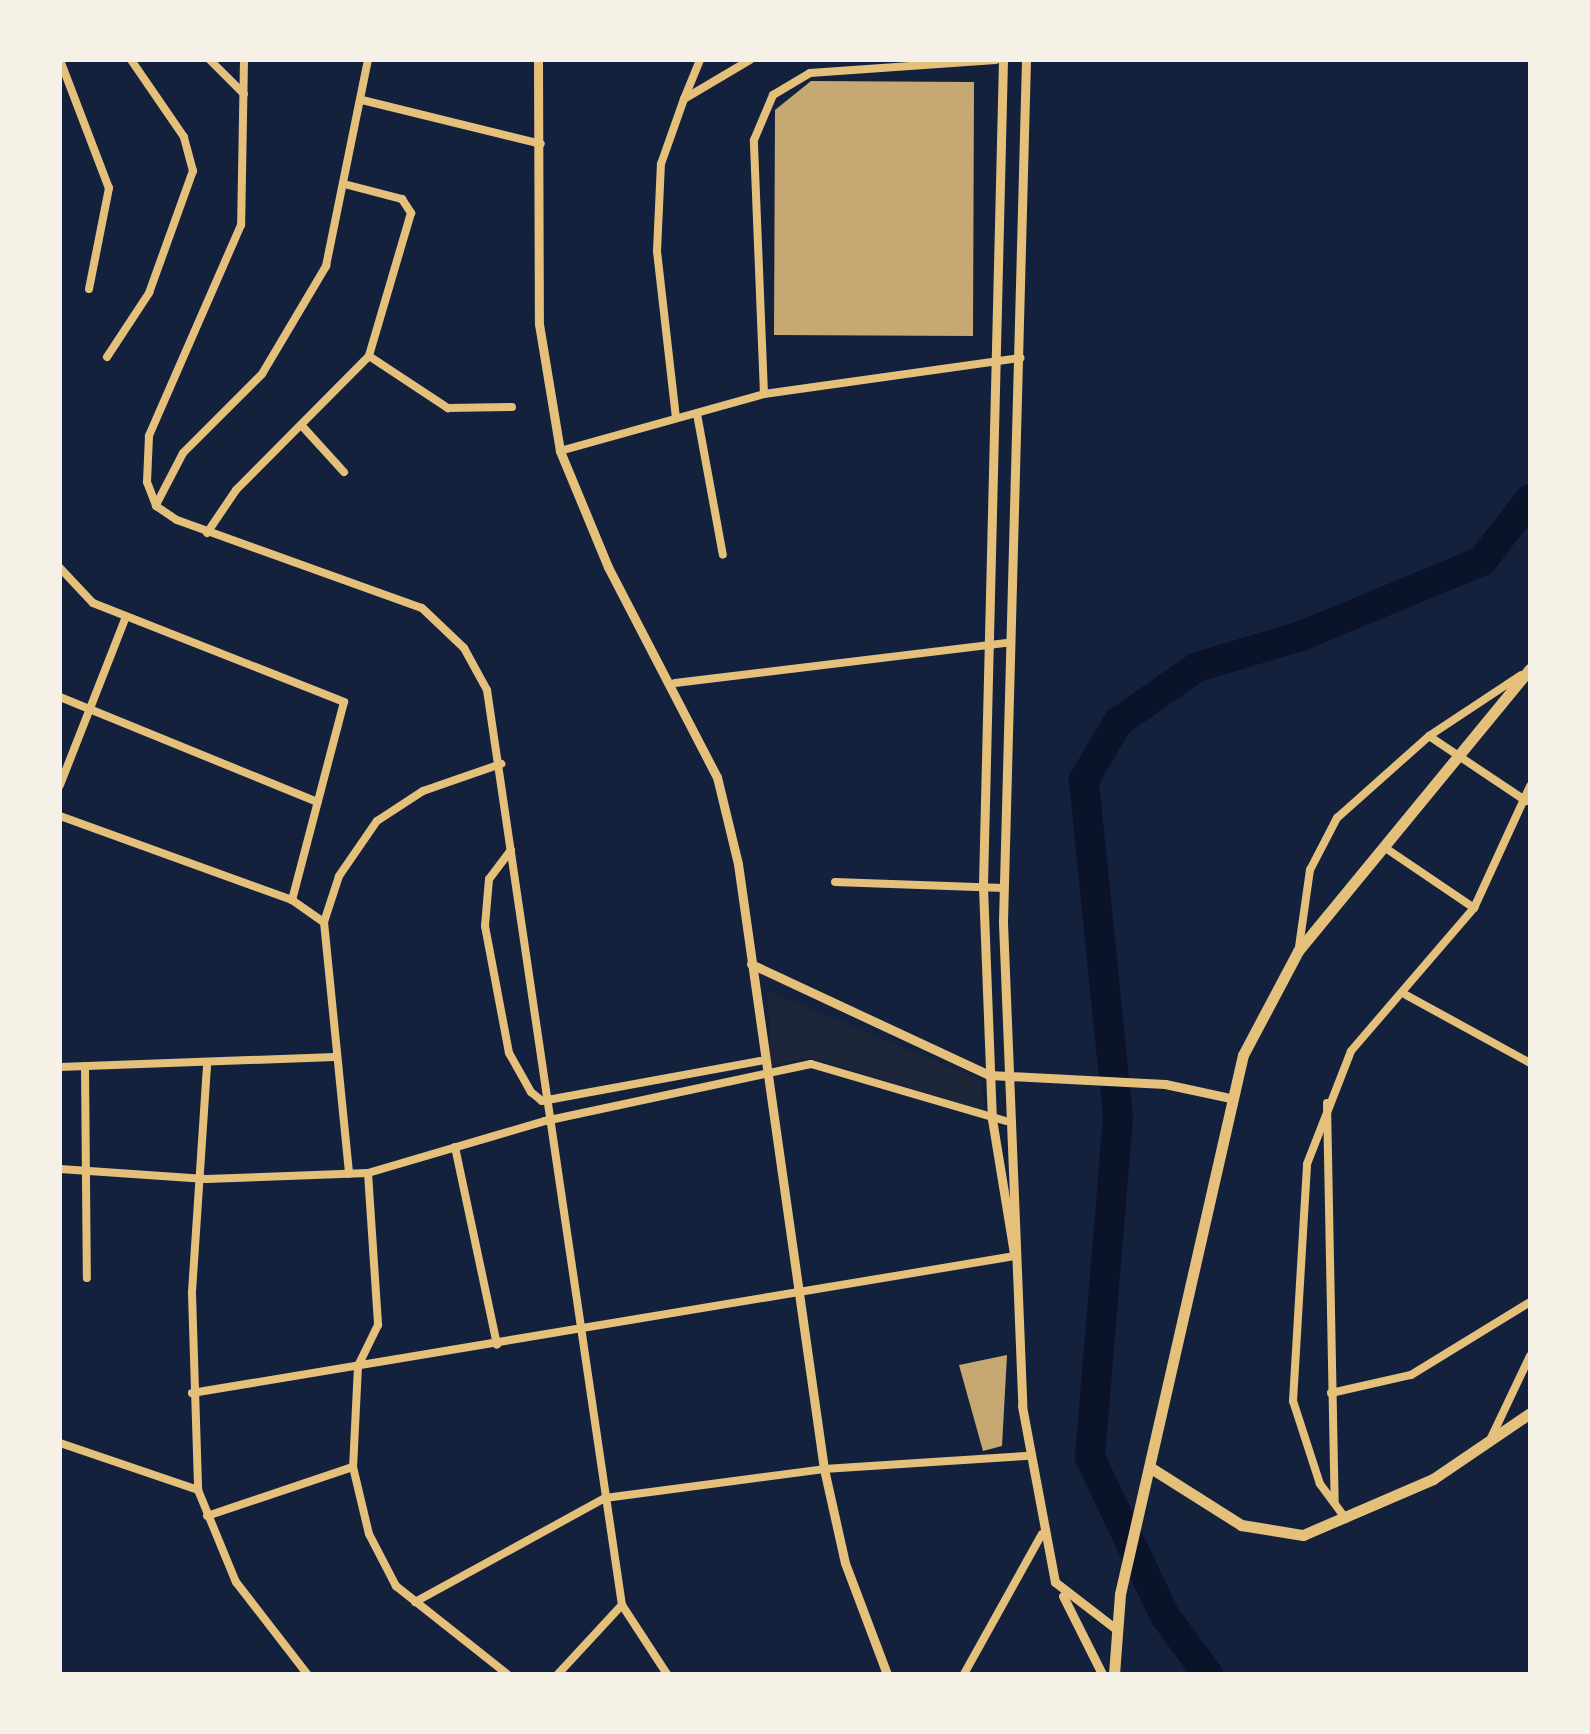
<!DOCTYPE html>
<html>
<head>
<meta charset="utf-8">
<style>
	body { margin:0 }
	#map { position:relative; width:1590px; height:1734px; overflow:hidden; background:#14213d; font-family:"Roboto Condensed",sans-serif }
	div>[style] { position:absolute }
	.green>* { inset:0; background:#1d2539 }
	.river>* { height:30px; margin:-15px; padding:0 15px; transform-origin:15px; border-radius:15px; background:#0b132b }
	.building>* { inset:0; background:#c6a872 }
	.minor>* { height:8px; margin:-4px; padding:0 4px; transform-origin:4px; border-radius:4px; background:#e5c07b }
	.tertiary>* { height:9px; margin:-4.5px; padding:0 4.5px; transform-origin:4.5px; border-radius:4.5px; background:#e5c07b }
	.primary>* { height:11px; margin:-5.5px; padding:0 5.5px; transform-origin:5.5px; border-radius:5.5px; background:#e5c07b }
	span { translate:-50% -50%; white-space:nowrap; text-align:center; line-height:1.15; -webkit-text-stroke:10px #f6f1e7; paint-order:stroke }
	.frame { position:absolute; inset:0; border:62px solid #f6f1e7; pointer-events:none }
</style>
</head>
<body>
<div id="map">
	<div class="green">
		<i style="clip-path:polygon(768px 991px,982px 1080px,985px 1111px,812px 1058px,770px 1065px)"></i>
	</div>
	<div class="river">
		<i style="left:1208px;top:1674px;width:72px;rotate:-126.6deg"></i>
		<i style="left:1165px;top:1616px;width:176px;rotate:-115.3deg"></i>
		<i style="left:1090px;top:1457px;width:341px;rotate:-85.3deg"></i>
		<i style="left:1118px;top:1117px;width:339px;rotate:-95.8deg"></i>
		<i style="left:1084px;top:780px;width:67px;rotate:-59.6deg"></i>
		<i style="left:1118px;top:722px;width:96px;rotate:-34.8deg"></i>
		<i style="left:1197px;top:667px;width:109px;rotate:-16.6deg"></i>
		<i style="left:1301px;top:636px;width:196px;rotate:-22.5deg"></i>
		<i style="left:1482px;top:561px;width:78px;rotate:-52.3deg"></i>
	</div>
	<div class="building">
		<i style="clip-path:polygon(811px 81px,974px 82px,973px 336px,774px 335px,775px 110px)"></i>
		<i style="clip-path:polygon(1007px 1355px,1002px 1446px,983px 1451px,959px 1365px)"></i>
	</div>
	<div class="minor">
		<i style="left:60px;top:60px;width:137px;rotate:69.1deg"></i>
		<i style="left:109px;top:188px;width:103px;rotate:101.2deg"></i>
		<i style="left:210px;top:60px;width:48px;rotate:45deg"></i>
		<i style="left:244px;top:60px;width:165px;rotate:91deg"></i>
		<i style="left:241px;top:225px;width:230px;rotate:113.6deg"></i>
		<i style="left:149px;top:436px;width:46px;rotate:92.5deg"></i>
		<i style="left:147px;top:482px;width:26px;rotate:69deg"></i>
		<i style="left:156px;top:506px;width:25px;rotate:34deg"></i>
		<i style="left:177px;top:520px;width:260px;rotate:19.8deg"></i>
		<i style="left:422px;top:608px;width:58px;rotate:43.6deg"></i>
		<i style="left:464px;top:648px;width:48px;rotate:61.3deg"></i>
		<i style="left:487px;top:690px;width:925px;rotate:81.61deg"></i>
		<i style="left:622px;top:1605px;width:82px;rotate:56.9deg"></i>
		<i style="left:684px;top:99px;width:42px;rotate:-67.7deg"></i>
		<i style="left:362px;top:100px;width:184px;rotate:13.8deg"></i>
		<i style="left:348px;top:185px;width:56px;rotate:14.5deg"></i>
		<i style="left:402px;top:199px;width:17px;rotate:57deg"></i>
		<i style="left:411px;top:213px;width:149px;rotate:106.4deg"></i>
		<i style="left:107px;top:357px;width:77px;rotate:-56.7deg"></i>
		<i style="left:149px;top:293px;width:130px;rotate:-70.2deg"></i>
		<i style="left:193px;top:171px;width:35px;rotate:-105deg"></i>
		<i style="left:184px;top:137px;width:93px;rotate:-124.5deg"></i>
		<i style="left:764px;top:394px;width:254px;rotate:-92.3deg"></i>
		<i style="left:754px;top:140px;width:49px;rotate:-67.1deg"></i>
		<i style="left:773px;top:95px;width:43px;rotate:-30.7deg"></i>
		<i style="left:810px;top:73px;width:186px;rotate:-4deg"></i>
		<i style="left:697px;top:414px;width:143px;rotate:79.6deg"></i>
		<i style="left:676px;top:418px;width:168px;rotate:-96.5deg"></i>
		<i style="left:657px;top:251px;width:87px;rotate:-87.4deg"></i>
		<i style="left:661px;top:164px;width:69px;rotate:-70.5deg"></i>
		<i style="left:684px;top:99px;width:77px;rotate:-30.6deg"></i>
		<i style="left:303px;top:427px;width:61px;rotate:47.7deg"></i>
		<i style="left:560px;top:451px;width:212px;rotate:-15.6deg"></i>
		<i style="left:764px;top:394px;width:259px;rotate:-8deg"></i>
		<i style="left:157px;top:503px;width:56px;rotate:-62.5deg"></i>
		<i style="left:183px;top:453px;width:112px;rotate:-45deg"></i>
		<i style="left:262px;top:374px;width:126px;rotate:-59.3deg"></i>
		<i style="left:326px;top:266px;width:210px;rotate:-78.5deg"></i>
		<i style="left:207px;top:533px;width:52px;rotate:-56deg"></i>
		<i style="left:236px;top:490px;width:189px;rotate:-45.2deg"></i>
		<i style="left:369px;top:356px;width:95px;rotate:33.4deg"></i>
		<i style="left:448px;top:408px;width:64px;rotate:-0.9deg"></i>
		<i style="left:60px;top:568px;width:48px;rotate:46.7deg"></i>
		<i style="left:93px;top:603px;width:270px;rotate:21.5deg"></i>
		<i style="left:344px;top:702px;width:205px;rotate:104.7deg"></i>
		<i style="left:675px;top:683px;width:334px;rotate:-6.9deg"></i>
		<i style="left:60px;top:697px;width:278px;rotate:22.2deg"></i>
		<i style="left:1429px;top:736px;width:117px;rotate:33.8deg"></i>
		<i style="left:60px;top:785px;width:180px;rotate:-68.6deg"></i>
		<i style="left:60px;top:816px;width:247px;rotate:19.9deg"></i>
		<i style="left:292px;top:900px;width:39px;rotate:35deg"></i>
		<i style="left:324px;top:922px;width:48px;rotate:-71.9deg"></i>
		<i style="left:339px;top:876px;width:67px;rotate:-55.4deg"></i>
		<i style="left:377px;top:821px;width:55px;rotate:-33.1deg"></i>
		<i style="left:423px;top:791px;width:83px;rotate:-19.1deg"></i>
		<i style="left:1384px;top:847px;width:109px;rotate:34.1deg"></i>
		<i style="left:511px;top:850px;width:36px;rotate:127deg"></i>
		<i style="left:489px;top:879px;width:47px;rotate:94.9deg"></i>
		<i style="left:485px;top:926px;width:129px;rotate:79.3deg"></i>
		<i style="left:509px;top:1053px;width:45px;rotate:60.6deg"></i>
		<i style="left:531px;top:1092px;width:14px;rotate:39deg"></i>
		<i style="left:542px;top:1101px;width:222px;rotate:-10.4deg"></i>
		<i style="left:835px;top:882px;width:169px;rotate:2deg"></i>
		<i style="left:324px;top:922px;width:253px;rotate:84.3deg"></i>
		<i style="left:1299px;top:947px;width:78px;rotate:-81.9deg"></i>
		<i style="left:1310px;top:870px;width:59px;rotate:-62.6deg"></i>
		<i style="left:1337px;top:818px;width:123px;rotate:-41.7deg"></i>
		<i style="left:1429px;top:736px;width:110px;rotate:-33.5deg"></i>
		<i style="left:1406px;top:995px;width:141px;rotate:28.7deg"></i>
		<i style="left:85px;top:1066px;width:212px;rotate:89.5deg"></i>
		<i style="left:207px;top:1066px;width:228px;rotate:93.8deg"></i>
		<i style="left:192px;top:1294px;width:196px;rotate:88.2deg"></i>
		<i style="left:198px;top:1490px;width:100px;rotate:67.6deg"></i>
		<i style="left:236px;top:1582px;width:116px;rotate:52.3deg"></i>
		<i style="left:60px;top:1067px;width:275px;rotate:-2.1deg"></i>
		<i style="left:1327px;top:1103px;width:400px;rotate:88.9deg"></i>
		<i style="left:455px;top:1147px;width:202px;rotate:78deg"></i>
		<i style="left:60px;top:1169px;width:146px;rotate:3.9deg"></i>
		<i style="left:206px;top:1179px;width:162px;rotate:-2.1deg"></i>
		<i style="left:368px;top:1173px;width:184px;rotate:-16.4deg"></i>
		<i style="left:545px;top:1121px;width:272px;rotate:-12.1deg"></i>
		<i style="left:811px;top:1064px;width:203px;rotate:16.3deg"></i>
		<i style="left:368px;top:1173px;width:152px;rotate:86.2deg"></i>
		<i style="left:378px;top:1325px;width:46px;rotate:116deg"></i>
		<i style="left:358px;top:1366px;width:101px;rotate:92.8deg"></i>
		<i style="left:353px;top:1467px;width:69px;rotate:76.6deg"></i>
		<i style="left:369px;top:1534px;width:59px;rotate:62.6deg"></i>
		<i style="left:396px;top:1586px;width:142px;rotate:38.4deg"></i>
		<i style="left:192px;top:1393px;width:834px;rotate:-9.45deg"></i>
		<i style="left:1331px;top:1393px;width:82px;rotate:-12.7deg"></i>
		<i style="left:1411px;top:1375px;width:140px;rotate:-31.5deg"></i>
		<i style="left:1491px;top:1438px;width:91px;rotate:-64.6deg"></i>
		<i style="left:60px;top:1443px;width:146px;rotate:18.8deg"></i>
		<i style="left:207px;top:1516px;width:154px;rotate:-18.6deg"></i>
		<i style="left:1346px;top:1519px;width:44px;rotate:-126.6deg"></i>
		<i style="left:1320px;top:1484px;width:87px;rotate:-108deg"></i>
		<i style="left:1293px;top:1401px;width:237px;rotate:-86.6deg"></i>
		<i style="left:1307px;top:1164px;width:121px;rotate:-68.7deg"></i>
		<i style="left:1351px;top:1051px;width:189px;rotate:-49.3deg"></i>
		<i style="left:1474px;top:908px;width:134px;rotate:-65.3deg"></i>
		<i style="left:415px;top:1602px;width:217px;rotate:-28.7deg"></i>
		<i style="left:605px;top:1498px;width:221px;rotate:-7.5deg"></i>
		<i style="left:824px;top:1469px;width:203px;rotate:-3.7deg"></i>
		<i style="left:558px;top:1674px;width:94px;rotate:-47.2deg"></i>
		<i style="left:964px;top:1674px;width:160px;rotate:-60.9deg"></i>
	</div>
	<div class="tertiary">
		<i style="left:538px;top:60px;width:264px;rotate:89.8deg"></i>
		<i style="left:539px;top:324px;width:129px;rotate:80.6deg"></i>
		<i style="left:560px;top:451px;width:126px;rotate:67.5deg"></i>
		<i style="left:608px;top:567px;width:237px;rotate:62.6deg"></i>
		<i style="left:717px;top:777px;width:89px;rotate:76.4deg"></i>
		<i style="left:738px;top:864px;width:611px;rotate:81.91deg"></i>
		<i style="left:824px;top:1469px;width:96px;rotate:77.4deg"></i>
		<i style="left:845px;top:1563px;width:119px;rotate:69.3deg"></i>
		<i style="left:1003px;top:60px;width:827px;rotate:91.39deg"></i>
		<i style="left:983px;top:887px;width:232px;rotate:87.8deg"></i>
		<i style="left:992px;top:1119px;width:136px;rotate:80.7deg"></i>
		<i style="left:1026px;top:60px;width:863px;rotate:91.53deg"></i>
		<i style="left:1003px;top:923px;width:483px;rotate:87.7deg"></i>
		<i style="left:1022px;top:1406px;width:179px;rotate:79.4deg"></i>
		<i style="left:1055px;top:1582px;width:77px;rotate:37.6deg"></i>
		<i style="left:751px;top:964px;width:263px;rotate:25deg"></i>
		<i style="left:989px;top:1075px;width:176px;rotate:2.9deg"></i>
		<i style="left:1165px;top:1084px;width:66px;rotate:12.2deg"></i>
		<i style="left:1063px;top:1596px;width:87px;rotate:63.4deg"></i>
	</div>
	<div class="primary">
		<i style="left:1151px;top:1468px;width:107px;rotate:32.3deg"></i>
		<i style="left:1241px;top:1525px;width:63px;rotate:9.2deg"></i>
		<i style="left:1303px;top:1535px;width:142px;rotate:-23.3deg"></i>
		<i style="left:1433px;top:1479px;width:117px;rotate:-34.2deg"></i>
		<i style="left:1114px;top:1674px;width:80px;rotate:-85.7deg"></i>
		<i style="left:1120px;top:1594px;width:553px;rotate:-77.15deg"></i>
		<i style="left:1243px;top:1055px;width:118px;rotate:-62.1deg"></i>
		<i style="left:1298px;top:951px;width:365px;rotate:-50.6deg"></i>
	</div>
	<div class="frame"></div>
</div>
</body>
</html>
